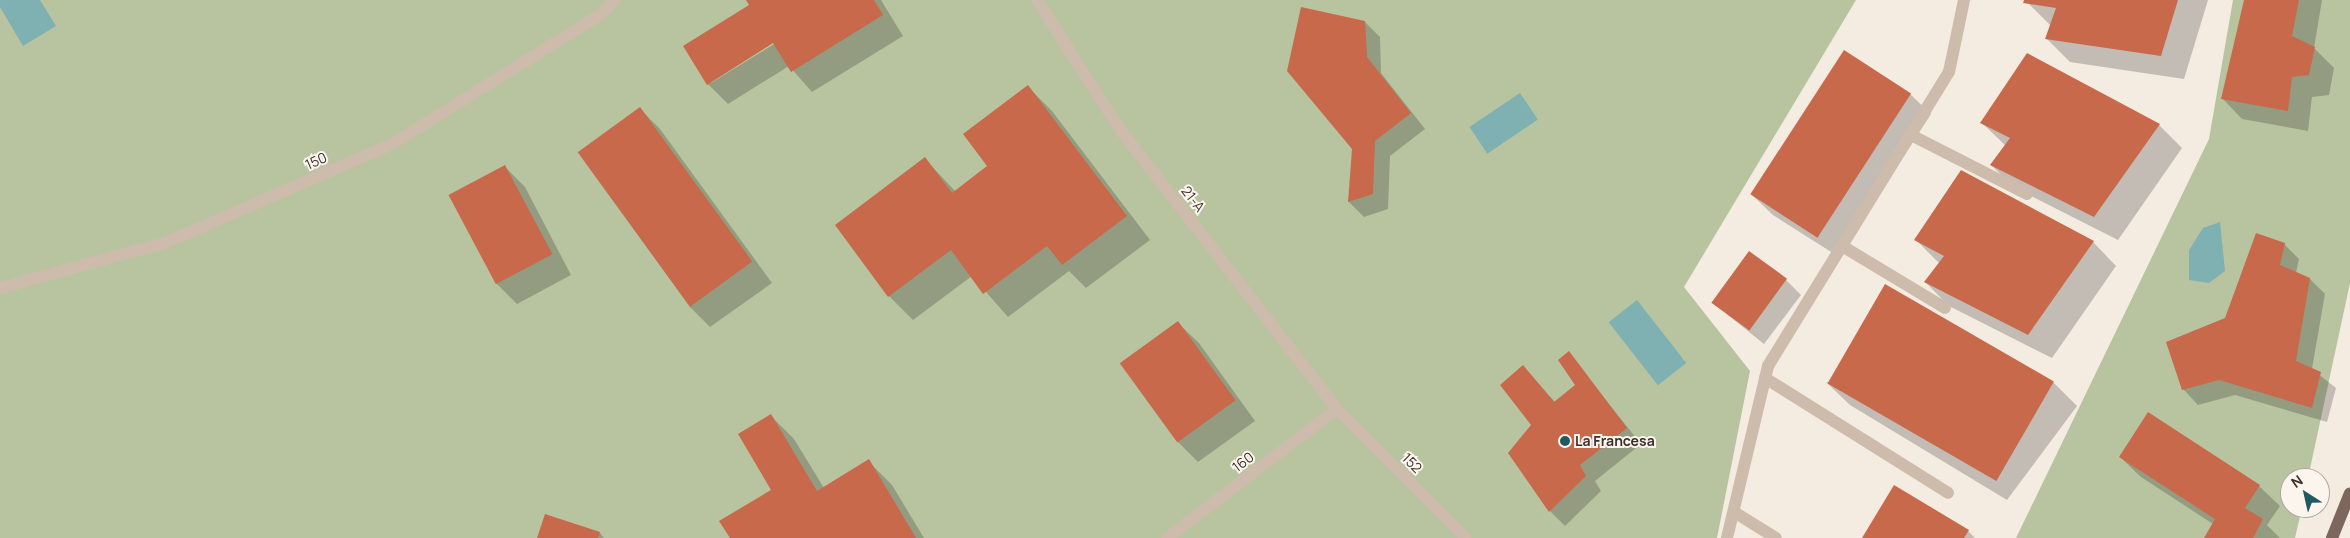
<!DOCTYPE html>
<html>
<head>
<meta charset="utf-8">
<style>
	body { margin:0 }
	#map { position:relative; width:2350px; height:538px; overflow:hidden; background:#f4ebe1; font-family:Manrope,sans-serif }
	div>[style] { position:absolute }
	.green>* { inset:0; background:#b8c4a0 }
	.water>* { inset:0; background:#7fb0b2; transform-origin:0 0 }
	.shadow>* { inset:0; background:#0003 }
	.building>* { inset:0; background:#c8694b; transform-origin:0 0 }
	.service>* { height:12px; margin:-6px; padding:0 6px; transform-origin:6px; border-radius:6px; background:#cdbbac }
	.minor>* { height:12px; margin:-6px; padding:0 6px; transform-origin:6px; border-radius:6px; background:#cdbbac }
	.primary>* { height:12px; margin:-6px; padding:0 6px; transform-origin:6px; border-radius:6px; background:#7d675c }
	.dots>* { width:14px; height:14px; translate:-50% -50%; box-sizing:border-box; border:2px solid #fbf5ee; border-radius:50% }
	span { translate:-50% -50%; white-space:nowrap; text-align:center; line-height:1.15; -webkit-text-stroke:4px #fbf5ee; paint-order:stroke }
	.street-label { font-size:14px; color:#3b302b }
	.poi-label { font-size:14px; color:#3b302b; font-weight:700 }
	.left { translate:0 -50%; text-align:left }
	.north { position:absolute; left:2280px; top:468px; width:50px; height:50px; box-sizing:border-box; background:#fbf5ee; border:1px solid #aea6a0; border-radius:50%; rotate:325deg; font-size:14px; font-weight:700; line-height:20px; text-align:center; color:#3b302b }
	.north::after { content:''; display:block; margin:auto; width:18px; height:22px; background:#1f5a5e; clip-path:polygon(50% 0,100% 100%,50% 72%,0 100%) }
</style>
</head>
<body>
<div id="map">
	<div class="green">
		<i style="clip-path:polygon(0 0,1856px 0,1684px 287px,1750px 371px,1717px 538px,0 538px)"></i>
		<i style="clip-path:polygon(2233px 0,2350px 0,2350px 283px,2308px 478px,2290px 478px,2290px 508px,2302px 508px,2295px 538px,2016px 538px,2209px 139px)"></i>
	</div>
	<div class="water">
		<i style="clip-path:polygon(0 0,40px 0,56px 26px,23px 46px,0 7px)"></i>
		<i style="left:1520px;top:93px;width:32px;height:61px;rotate:56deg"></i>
		<i style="clip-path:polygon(2220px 222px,2225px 271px,2209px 283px,2189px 280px,2189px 250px,2203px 228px)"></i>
		<i style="left:1637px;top:300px;width:80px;height:36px;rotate:52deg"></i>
	</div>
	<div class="shadow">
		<i style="clip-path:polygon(evenodd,748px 0,881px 0,903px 36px,812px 92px,789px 66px,728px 104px,708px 84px,751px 5px,748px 0,777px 39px,779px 41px,711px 83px,711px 80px,777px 39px)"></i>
		<i style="clip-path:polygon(2025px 0,2208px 0,2184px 79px,2070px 62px,2047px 39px,2051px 26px)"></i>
		<i style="clip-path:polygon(2245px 0,2322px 0,2314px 48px,2334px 68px,2329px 95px,2312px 97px,2308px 131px,2242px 119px,2222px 98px)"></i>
		<i style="clip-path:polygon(1365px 22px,1380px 37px,1381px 73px,1425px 129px,1390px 156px,1388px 209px,1364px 217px,1349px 202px)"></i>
		<i style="clip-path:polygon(1028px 87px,1052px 111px,1150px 240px,1086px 288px,1069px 271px,1008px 317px,972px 276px,913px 320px,889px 296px,837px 225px,925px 159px,956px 192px,989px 167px)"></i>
		<i style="clip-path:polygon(1910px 94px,1931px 114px,1839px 257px,1773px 215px,1752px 195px)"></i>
		<i style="clip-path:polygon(640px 109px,660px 129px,772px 283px,710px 327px,690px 307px,579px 153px)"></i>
		<i style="clip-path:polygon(1982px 123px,2159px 125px,2182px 148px,2118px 240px,2015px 188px,1991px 165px,2006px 146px)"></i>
		<i style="clip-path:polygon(505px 167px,525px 187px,571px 275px,517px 304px,496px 283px)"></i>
		<i style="clip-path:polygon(1916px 240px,2093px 242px,2116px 266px,2052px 358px,1949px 306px,1925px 282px,1940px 264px)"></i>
		<i style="clip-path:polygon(2284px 244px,2299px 259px,2296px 273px,2310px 279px,2325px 294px,2312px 369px,2336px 388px,2327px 422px,2235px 395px,2198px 405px,2183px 389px,2226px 319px)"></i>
		<i style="clip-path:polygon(1786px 280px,1801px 295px,1764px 344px,1713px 303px)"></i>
		<i style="clip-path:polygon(1178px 323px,1199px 343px,1255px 421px,1198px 462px,1178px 442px)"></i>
		<i style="clip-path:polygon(1568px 353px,1641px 444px,1595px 481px,1601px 491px,1565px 526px,1550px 511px,1523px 366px,1555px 402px,1576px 385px)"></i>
		<i style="clip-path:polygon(1826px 382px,2053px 382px,2077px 406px,2007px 500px,1850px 405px)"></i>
		<i style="clip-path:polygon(771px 416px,794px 439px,824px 488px,868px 461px,892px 485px,924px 538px,731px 538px,773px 490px)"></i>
		<i style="clip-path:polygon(2120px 457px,2259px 486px,2280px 506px,2267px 525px,2280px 538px,2205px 538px,2213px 524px,2141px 477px)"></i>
		<i style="clip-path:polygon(1968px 531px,1975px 538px,1864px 538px)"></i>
		<i style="clip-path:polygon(600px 533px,604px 538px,538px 538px)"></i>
	</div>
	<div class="building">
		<i style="clip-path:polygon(746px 0,874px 0,883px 15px,791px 72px,773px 43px,707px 85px,683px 46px,749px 5px)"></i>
		<i style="clip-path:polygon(2024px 0,2178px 0,2161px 56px,2045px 39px,2056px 8px,2023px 3px)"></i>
		<i style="clip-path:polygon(2244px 0,2299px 0,2292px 36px,2315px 47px,2309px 75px,2292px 77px,2288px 111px,2221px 99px)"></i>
		<i style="clip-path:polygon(1301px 7px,1365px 21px,1367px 57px,1411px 113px,1375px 141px,1373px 194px,1348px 202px,1352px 149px,1287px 71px)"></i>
		<i style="left:1844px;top:50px;width:80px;height:172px;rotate:33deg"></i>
		<i style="clip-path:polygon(2027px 53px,2160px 124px,2094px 217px,1990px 165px,2010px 138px,1980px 123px)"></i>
		<i style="clip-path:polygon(1028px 85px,1127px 216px,1062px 265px,1047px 246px,983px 294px,951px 250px,888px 297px,835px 225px,925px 157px,952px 193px,987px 166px,963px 134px)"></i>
		<i style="left:640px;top:107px;width:191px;height:77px;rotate:54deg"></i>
		<i style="left:505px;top:165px;width:101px;height:64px;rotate:62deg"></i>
		<i style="clip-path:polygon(1961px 170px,2094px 241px,2028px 335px,1924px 282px,1944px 256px,1914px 240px)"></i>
		<i style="clip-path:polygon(2256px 233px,2285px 243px,2280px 265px,2310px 278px,2296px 361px,2321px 372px,2312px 408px,2219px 380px,2182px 390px,2166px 342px,2225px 318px)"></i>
		<i style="left:1749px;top:251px;width:47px;height:64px;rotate:36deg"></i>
		<i style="left:1885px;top:284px;width:195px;height:115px;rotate:30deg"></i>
		<i style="left:1178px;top:321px;width:98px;height:72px;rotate:54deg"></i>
		<i style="clip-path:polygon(1569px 351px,1627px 428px,1580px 465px,1586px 476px,1549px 512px,1508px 453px,1531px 425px,1500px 385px,1523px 365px,1554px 402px,1575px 385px,1558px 360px)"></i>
		<i style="clip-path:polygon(2148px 412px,2260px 485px,2245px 508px,2263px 519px,2253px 538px,2204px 538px,2215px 519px,2119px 457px)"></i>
		<i style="clip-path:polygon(771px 414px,817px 491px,869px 459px,916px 538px,730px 538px,719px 521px,771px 490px,738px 434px)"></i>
		<i style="clip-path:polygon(1894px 485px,1969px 530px,1964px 538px,1862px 538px)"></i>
		<i style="clip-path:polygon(545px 514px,600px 532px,598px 538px,537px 538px)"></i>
	</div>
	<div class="service">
		<i style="left:1911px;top:135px;width:130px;rotate:27deg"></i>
		<i style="left:1842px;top:246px;width:120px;rotate:31deg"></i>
		<i style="left:1765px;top:378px;width:216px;rotate:32.1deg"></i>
		<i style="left:1734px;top:512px;width:49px;rotate:31.8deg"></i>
		<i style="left:1727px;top:538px;width:177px;rotate:-76.6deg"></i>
		<i style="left:1768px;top:366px;width:345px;rotate:-58.4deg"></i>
		<i style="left:1949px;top:72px;width:74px;rotate:-78.2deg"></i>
	</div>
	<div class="minor">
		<i style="left:1037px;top:0;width:152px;rotate:57.4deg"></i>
		<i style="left:1119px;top:128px;width:356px;rotate:52.2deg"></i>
		<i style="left:1337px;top:409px;width:182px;rotate:45deg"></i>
		<i style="left:0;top:288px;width:171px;rotate:-15.3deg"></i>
		<i style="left:165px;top:243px;width:250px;rotate:-23.6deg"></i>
		<i style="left:394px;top:143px;width:243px;rotate:-31.9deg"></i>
		<i style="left:600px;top:15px;width:21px;rotate:-45deg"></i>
		<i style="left:1167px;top:538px;width:213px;rotate:-37.2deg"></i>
	</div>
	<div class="primary">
		<i style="left:2332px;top:538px;width:48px;rotate:-68.2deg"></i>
	</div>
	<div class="dots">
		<i style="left:1565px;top:441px;background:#1f5a5e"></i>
	</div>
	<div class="street-label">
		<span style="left:316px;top:161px;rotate:-24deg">150</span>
		<span style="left:1193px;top:199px;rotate:52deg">21-A</span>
		<span style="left:1243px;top:462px;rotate:-37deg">160</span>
		<span style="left:1412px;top:463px;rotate:45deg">152</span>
	</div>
	<div class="poi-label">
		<span class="left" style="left:1575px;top:441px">La Francesa</span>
	</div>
	<div class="north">N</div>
</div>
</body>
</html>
